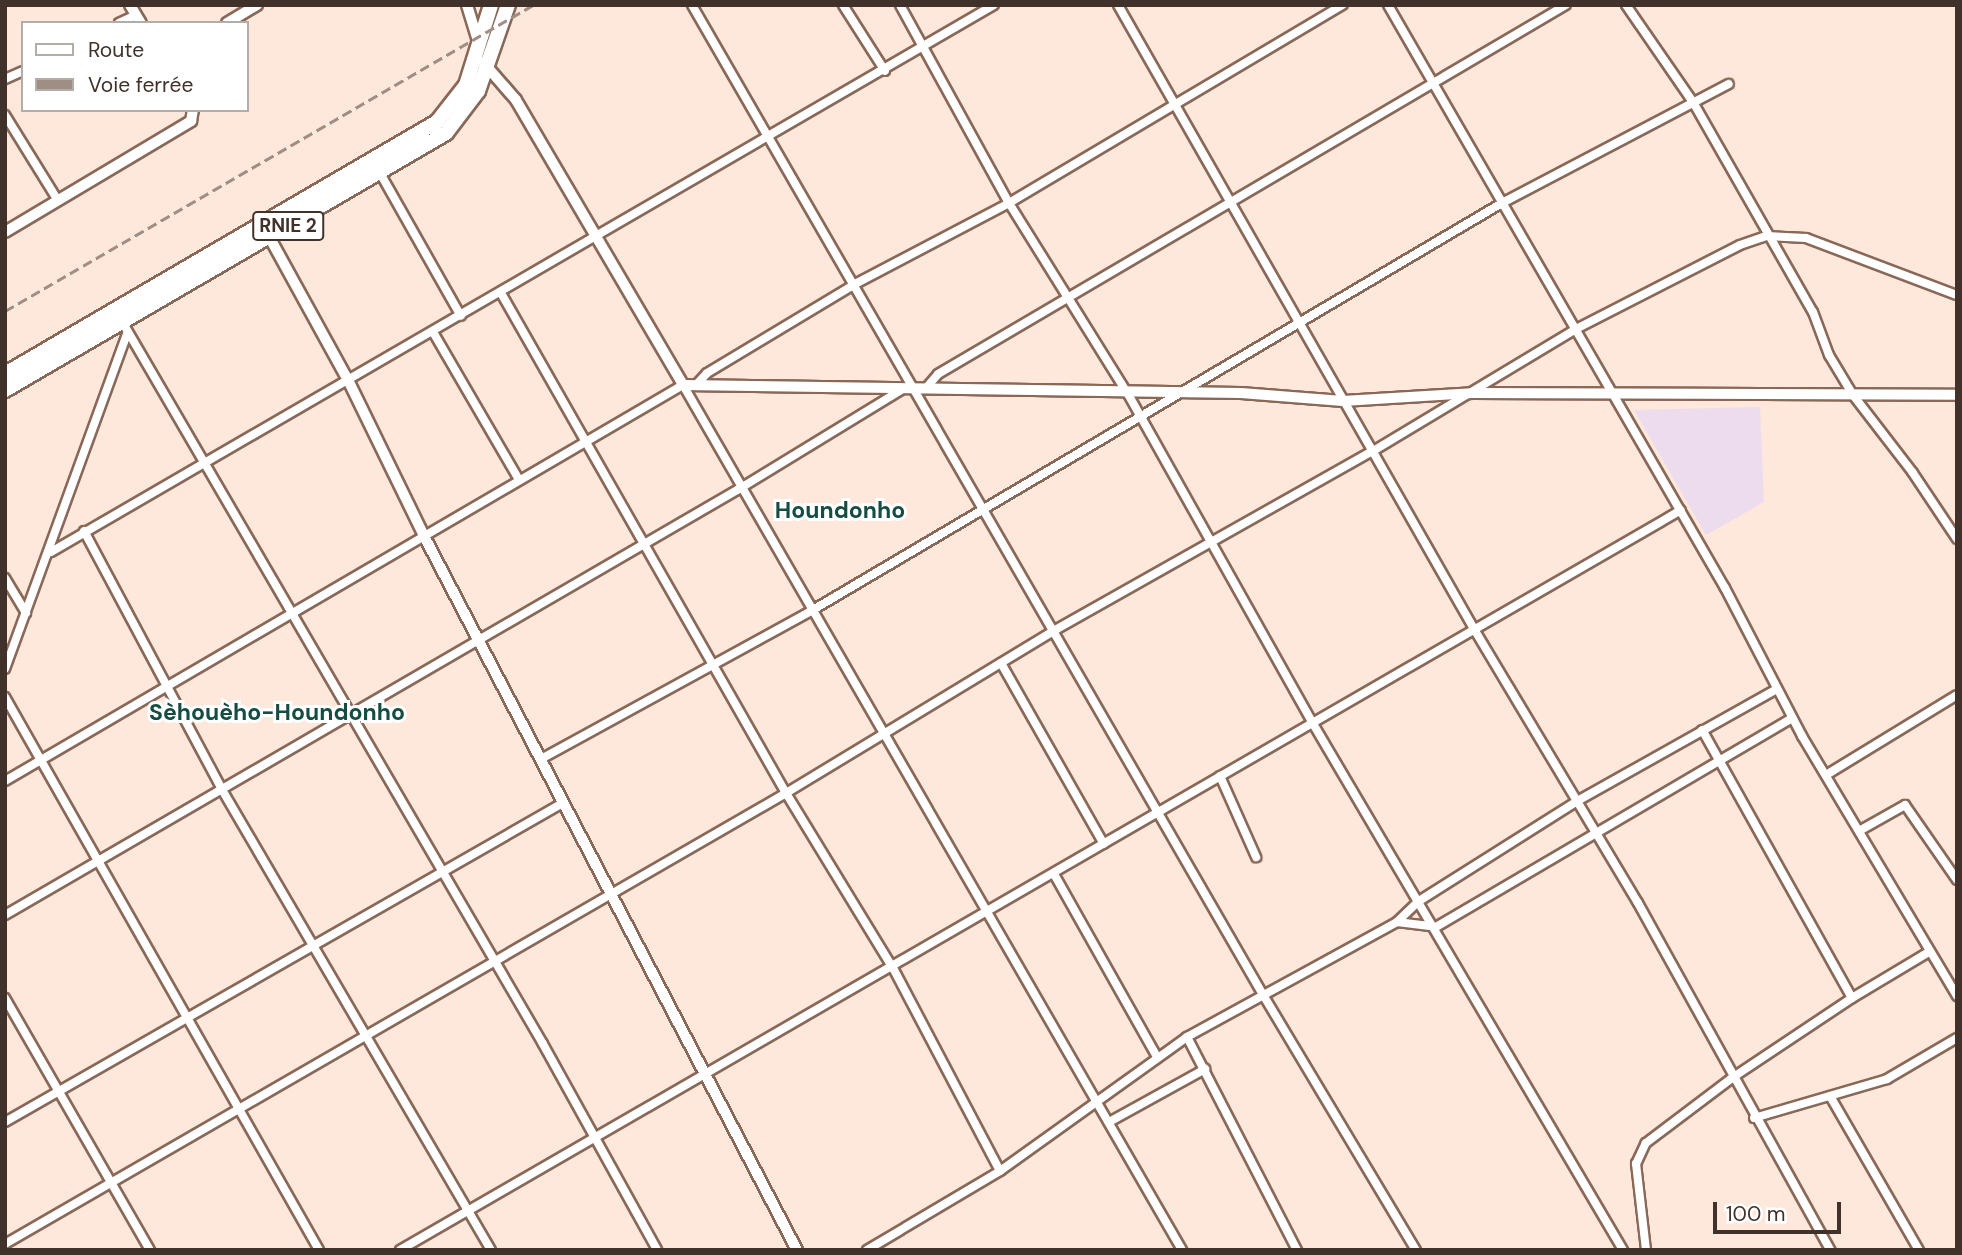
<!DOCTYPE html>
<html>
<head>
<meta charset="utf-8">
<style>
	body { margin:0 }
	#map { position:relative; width:1962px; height:1255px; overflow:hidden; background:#fee7db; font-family:"DM Sans",sans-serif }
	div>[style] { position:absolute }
	.education>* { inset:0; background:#eddced }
	.roads { filter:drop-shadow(2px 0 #896858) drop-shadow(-2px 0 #896858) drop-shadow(0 2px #896858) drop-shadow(0 -2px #896858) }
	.street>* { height:8px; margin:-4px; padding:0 4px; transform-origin:4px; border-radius:4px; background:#fff }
	.secondary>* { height:10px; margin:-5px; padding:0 5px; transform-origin:5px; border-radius:5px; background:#fff }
	.highway>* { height:14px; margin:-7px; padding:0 7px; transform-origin:7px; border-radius:7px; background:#fff }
	.rail>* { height:2.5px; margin-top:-1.25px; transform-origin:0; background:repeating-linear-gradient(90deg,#a08d83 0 10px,transparent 0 15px) }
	span { translate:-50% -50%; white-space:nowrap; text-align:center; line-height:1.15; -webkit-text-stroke:6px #fff; paint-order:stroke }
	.shield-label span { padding:2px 5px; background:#fff; border:2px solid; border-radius:5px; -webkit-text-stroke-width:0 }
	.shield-label { font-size:19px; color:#40312a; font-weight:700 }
	.neighbourhood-label { font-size:23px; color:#154d42; font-weight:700 }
	.frame { position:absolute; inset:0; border:7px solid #40312a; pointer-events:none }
	.legend { position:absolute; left:21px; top:21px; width:228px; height:91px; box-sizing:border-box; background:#fff; border:2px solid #b3adaa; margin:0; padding:9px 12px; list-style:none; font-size:21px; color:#40312a }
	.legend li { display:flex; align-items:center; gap:14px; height:35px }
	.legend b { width:35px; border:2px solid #b3adaa }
	.scale { position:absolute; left:1713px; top:1202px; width:128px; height:32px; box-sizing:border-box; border:4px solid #40312a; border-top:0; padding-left:9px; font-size:21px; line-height:24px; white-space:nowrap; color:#40312a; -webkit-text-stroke:5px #fff; paint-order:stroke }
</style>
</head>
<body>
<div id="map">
	<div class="education">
		<i style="clip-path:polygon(1760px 407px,1764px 502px,1706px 535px,1634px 410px)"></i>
	</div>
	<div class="roads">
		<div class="street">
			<i style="left:692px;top:5px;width:1141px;rotate:60.02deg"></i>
			<i style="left:1262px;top:993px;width:300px;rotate:59.1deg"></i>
			<i style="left:843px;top:5px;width:78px;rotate:57.5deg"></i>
			<i style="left:900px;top:5px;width:226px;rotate:61.2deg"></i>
			<i style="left:1009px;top:203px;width:225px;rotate:58.1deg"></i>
			<i style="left:1128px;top:394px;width:376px;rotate:60.7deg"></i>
			<i style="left:1312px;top:722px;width:613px;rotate:59.5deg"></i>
			<i style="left:1118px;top:5px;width:718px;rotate:60.29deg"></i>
			<i style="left:1474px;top:629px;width:319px;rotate:59.1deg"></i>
			<i style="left:1638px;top:903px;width:397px;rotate:61deg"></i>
			<i style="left:1388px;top:5px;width:673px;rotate:59.97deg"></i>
			<i style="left:1725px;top:588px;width:167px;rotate:62.5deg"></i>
			<i style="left:1802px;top:736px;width:303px;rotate:59.2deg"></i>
			<i style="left:1626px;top:5px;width:118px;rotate:55.4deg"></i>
			<i style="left:1693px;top:102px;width:242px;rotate:60.3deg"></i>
			<i style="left:1813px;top:312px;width:46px;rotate:69.6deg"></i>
			<i style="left:1829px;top:355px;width:47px;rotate:59deg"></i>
			<i style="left:1853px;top:395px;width:98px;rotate:52.4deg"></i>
			<i style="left:1913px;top:473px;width:79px;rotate:56.3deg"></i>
			<i style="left:119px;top:23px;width:19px;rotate:-25deg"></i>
			<i style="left:5px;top:79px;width:20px;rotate:-24deg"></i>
			<i style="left:5px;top:115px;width:99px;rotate:58.2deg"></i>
			<i style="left:380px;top:173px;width:164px;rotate:60.5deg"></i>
			<i style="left:501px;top:293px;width:576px;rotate:60.32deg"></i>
			<i style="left:786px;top:793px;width:205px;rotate:58.6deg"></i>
			<i style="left:893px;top:968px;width:229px;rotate:62.2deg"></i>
			<i style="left:120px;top:318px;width:840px;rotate:59.77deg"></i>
			<i style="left:543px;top:1044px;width:235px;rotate:61deg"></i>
			<i style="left:433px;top:332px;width:171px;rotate:59.8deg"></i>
			<i style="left:696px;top:385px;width:16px;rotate:-47deg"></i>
			<i style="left:707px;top:373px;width:173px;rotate:-31deg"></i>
			<i style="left:855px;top:284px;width:174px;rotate:-27.7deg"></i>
			<i style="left:1009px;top:203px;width:388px;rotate:-30.7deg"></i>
			<i style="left:926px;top:388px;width:18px;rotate:-49deg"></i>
			<i style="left:938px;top:374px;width:728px;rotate:-30.44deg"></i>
			<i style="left:84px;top:531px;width:291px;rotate:61.9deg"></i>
			<i style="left:221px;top:788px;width:535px;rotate:59.7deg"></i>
			<i style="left:51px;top:552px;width:1090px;rotate:-30.12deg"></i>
			<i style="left:5px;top:578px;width:41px;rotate:59deg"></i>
			<i style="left:1001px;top:663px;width:208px;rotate:60.4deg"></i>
			<i style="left:5px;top:669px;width:357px;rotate:-70deg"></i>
			<i style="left:5px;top:697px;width:636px;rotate:60.41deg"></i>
			<i style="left:541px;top:759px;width:308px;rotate:-28.7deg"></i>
			<i style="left:811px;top:611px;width:802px;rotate:-30.56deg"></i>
			<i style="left:1502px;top:203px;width:256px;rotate:-27.7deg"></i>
			<i style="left:1826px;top:775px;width:153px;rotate:-31.4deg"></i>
			<i style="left:1220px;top:776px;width:89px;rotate:66deg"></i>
			<i style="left:5px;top:781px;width:785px;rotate:-30.29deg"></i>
			<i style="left:683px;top:385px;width:999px;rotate:60.02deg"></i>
			<i style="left:1859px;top:831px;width:53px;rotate:-29.5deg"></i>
			<i style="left:1905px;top:805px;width:91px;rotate:55.3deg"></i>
			<i style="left:1054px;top:874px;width:210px;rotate:60.6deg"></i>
			<i style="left:5px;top:915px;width:849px;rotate:-30.13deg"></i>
			<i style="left:739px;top:489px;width:192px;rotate:-31.4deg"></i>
			<i style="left:1397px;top:922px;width:39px;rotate:7deg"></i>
			<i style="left:1436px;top:927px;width:413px;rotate:-30.4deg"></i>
			<i style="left:5px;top:998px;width:291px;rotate:60.1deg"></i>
			<i style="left:1852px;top:998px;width:90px;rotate:-30.9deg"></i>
			<i style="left:1187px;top:1037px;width:240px;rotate:62.7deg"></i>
			<i style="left:1830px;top:1096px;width:178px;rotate:60deg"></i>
			<i style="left:1754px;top:1118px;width:139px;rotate:-16.3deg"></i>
			<i style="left:1887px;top:1079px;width:81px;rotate:-30.4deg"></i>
			<i style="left:5px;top:1122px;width:643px;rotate:-29.76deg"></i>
			<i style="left:1109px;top:1122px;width:110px;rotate:-28.9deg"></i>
			<i style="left:5px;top:1244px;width:902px;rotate:-30deg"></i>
			<i style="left:786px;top:793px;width:315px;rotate:-31.2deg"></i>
			<i style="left:1055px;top:630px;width:365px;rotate:-29.4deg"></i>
			<i style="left:1373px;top:451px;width:237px;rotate:-31deg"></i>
			<i style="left:1576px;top:329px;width:184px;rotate:-27.1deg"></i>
			<i style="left:1740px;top:245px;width:28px;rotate:-19deg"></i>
			<i style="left:1766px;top:236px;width:40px;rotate:2.9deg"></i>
			<i style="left:1806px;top:238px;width:161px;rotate:20.7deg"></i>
			<i style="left:400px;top:1250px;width:1479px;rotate:-30.01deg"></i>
			<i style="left:867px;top:1250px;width:155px;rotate:-30.7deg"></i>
			<i style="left:1000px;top:1171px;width:230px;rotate:-35.6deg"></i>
			<i style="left:1187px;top:1037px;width:239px;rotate:-28.7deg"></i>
			<i style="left:1397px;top:922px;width:30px;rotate:-44deg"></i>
			<i style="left:1419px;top:901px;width:189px;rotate:-32.3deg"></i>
			<i style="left:1579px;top:800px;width:227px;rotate:-29.3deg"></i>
			<i style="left:1646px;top:1250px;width:87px;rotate:-96.6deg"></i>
			<i style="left:1636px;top:1164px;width:23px;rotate:-65deg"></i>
			<i style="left:1646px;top:1143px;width:108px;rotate:-37.1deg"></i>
			<i style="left:1732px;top:1078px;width:144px;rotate:-33.7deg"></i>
			<i style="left:1852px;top:998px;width:307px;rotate:-119.2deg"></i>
		</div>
		<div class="secondary">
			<i style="left:130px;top:5px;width:21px;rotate:59deg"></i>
			<i style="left:467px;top:5px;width:38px;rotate:73deg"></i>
			<i style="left:227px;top:23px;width:35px;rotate:-31deg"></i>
			<i style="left:483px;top:62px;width:50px;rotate:49deg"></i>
			<i style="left:516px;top:100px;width:330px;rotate:59.6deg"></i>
			<i style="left:683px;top:385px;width:558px;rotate:0.82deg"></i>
			<i style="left:1241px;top:393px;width:102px;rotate:4.5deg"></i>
			<i style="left:1343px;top:401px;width:129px;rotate:-3.5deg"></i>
			<i style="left:1472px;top:393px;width:485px;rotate:0.2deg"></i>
			<i style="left:266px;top:231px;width:170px;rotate:61.2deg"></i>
			<i style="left:348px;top:380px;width:174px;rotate:64deg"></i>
			<i style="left:424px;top:536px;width:806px;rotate:62.42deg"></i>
			<i style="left:5px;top:232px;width:217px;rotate:-30.8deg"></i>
			<i style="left:191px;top:121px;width:11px;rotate:-80deg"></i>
		</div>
		<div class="highway">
			<i style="left:5px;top:374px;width:500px;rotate:-30.26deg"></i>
			<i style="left:437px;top:122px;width:47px;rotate:-51.9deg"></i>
			<i style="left:466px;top:85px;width:84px;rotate:-72.6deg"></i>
			<i style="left:5px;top:390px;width:510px;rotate:-30.23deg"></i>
			<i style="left:446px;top:133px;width:53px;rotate:-52.7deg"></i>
			<i style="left:478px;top:91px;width:91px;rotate:-70.8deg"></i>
		</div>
	</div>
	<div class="rail">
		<i style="left:5px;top:311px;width:610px;rotate:-30.09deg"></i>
	</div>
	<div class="shield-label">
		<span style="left:288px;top:226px">RNIE 2</span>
	</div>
	<div class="neighbourhood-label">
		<span style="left:840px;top:510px">Houndonho</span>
		<span style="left:277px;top:712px">Sèhouèho-Houndonho</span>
	</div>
	<div class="frame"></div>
	<ul class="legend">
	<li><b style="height:9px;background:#fff"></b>Route</li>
	<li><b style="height:9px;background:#a08d83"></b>Voie ferrée</li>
	</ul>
	<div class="scale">100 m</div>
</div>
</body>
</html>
